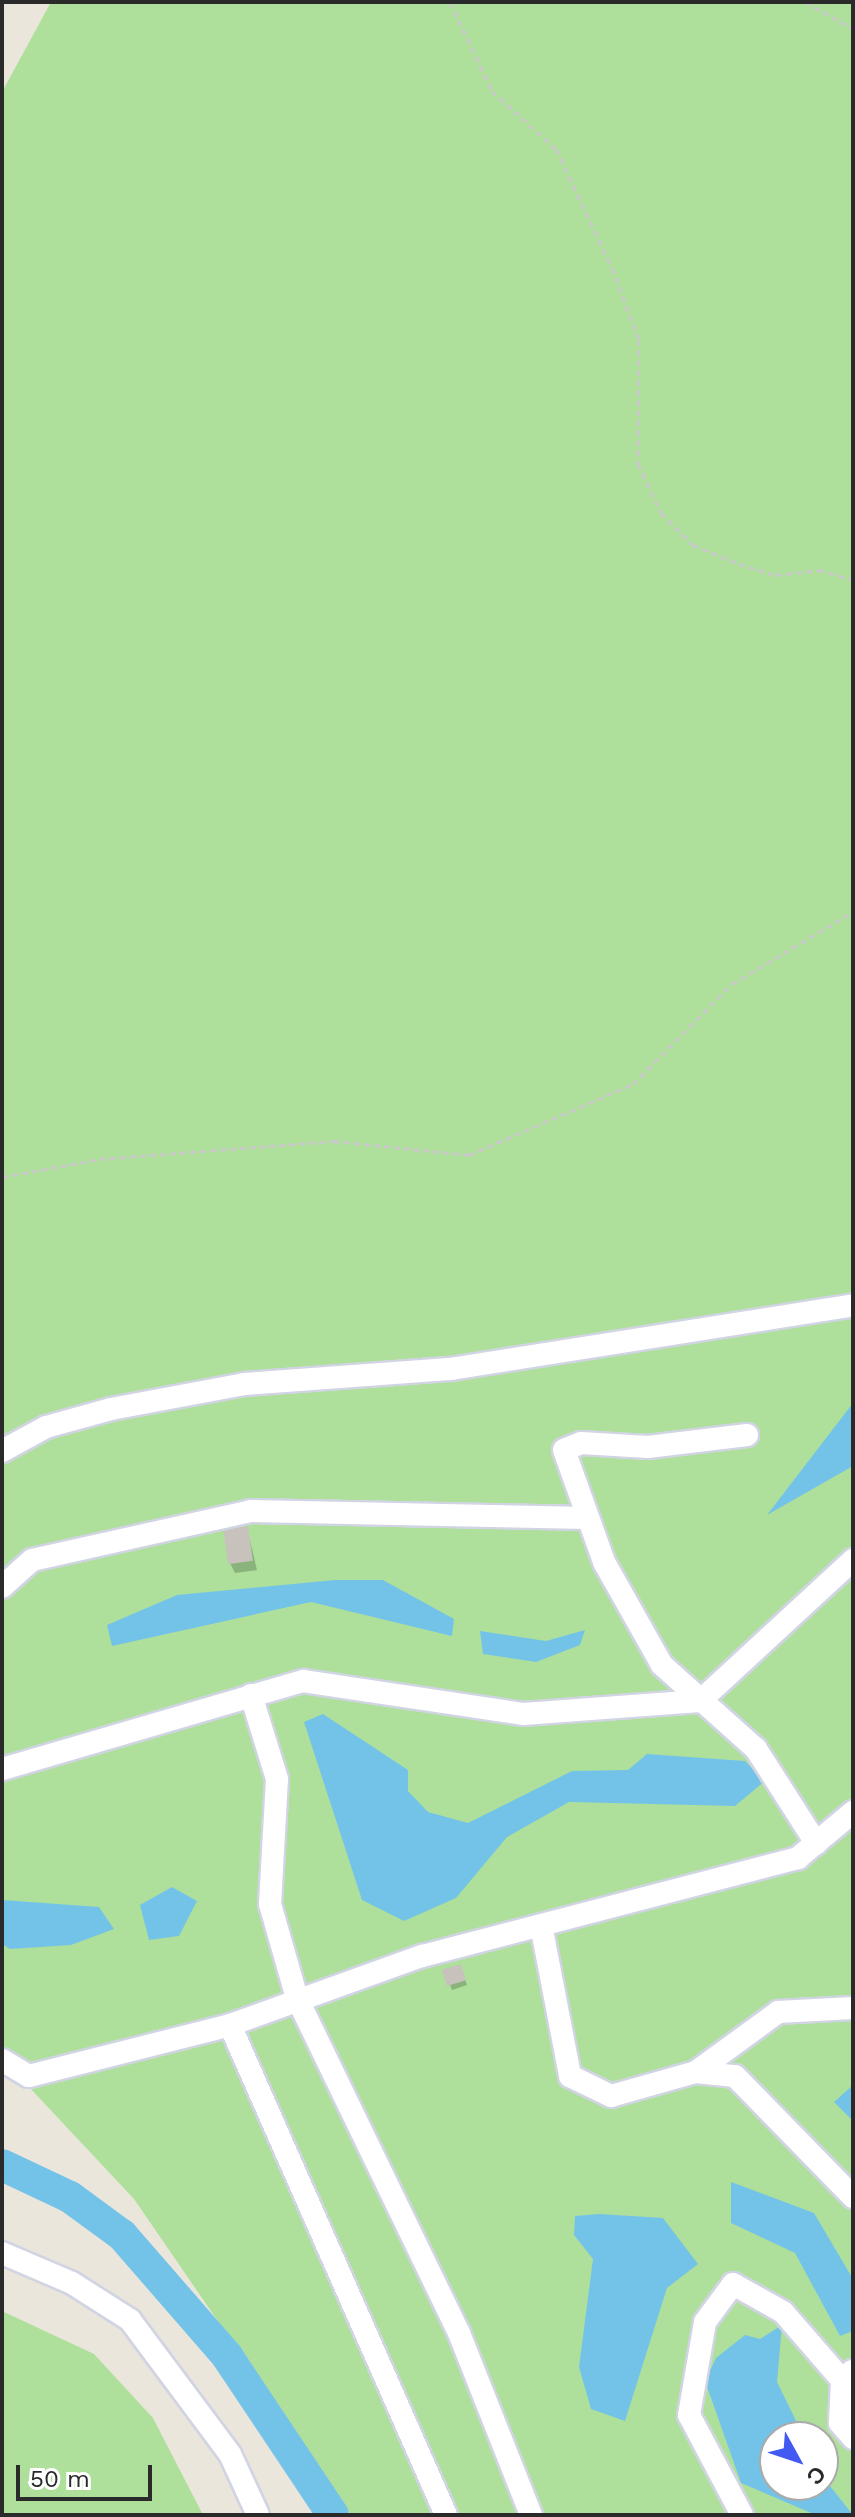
<!DOCTYPE html>
<html>
<head>
<meta charset="utf-8">
<style>
	body { margin:0 }
	#map { position:relative; width:855px; height:2517px; overflow:hidden; background:#ebe6dc; font-family:"Work Sans",sans-serif }
	div>[style] { position:absolute }
	.green>* { inset:0; background:#aee09b }
	.water>* { inset:0; background:#73c3e9 }
	.shadow>* { inset:0; background:#0003 }
	.river>* { height:32px; margin:-16px; padding:0 16px; transform-origin:16px; border-radius:16px; background:#73c3e9 }
	.building>* { inset:0; background:#c7c2bc; transform-origin:0 0 }
	.path>* { height:3px; margin-top:-1.5px; transform-origin:0; background:repeating-linear-gradient(90deg,#c8c8c8 0 6px,transparent 0 10px) }
	.roads { filter:drop-shadow(2px 0 #d1d4e2) drop-shadow(-2px 0 #d1d4e2) drop-shadow(0 2px #d1d4e2) drop-shadow(0 -2px #d1d4e2) }
	.minor>* { height:22px; margin:-11px; padding:0 11px; transform-origin:11px; border-radius:11px; background:#fff }
	span { translate:-50% -50%; white-space:nowrap; text-align:center; line-height:1.15; -webkit-text-stroke:6px #fff; paint-order:stroke }
	.frame { position:absolute; inset:0; border:4px solid #2a2a2a; pointer-events:none }
	.north { position:absolute; left:759px; top:2421px; width:80px; height:80px; box-sizing:border-box; background:#fff; border:2px solid #aaa; border-radius:50%; rotate:130deg; font-size:22px; font-weight:700; line-height:32px; text-align:center; color:#2a2a2a }
	.north::after { content:''; display:block; margin:auto; width:28px; height:36px; background:#4259f2; clip-path:polygon(50% 0,100% 100%,50% 72%,0 100%) }
	.scale { position:absolute; left:16px; top:2465px; width:136px; height:36px; box-sizing:border-box; border:4px solid #2a2a2a; border-top:0; padding-left:10px; font-size:24px; line-height:28px; white-space:nowrap; color:#2a2a2a; -webkit-text-stroke:6px #fff; paint-order:stroke }
</style>
</head>
<body>
<div id="map">
	<div class="green">
		<i style="clip-path:polygon(evenodd,51px 2px,853px 2px,853px 2515px,351px 2515px,134px 2199px,29px 2087px,2px 2074px,2px 92px,51px 2px,775px 2437px,823px 2437px,823px 2485px,775px 2485px,775px 2437px)"></i>
		<i style="clip-path:polygon(2px 2311px,94px 2354px,153px 2418px,203px 2515px,2px 2515px)"></i>
	</div>
	<div class="water">
		<i style="clip-path:polygon(853px 1403px,853px 1466px,767px 1515px)"></i>
		<i style="clip-path:polygon(335px 1580px,383px 1580px,454px 1619px,452px 1636px,311px 1602px,112px 1646px,107px 1625px,177px 1595px)"></i>
		<i style="clip-path:polygon(585px 1630px,580px 1645px,536px 1662px,483px 1654px,480px 1631px,546px 1641px)"></i>
		<i style="clip-path:polygon(323px 1714px,408px 1770px,408px 1791px,428px 1812px,468px 1823px,572px 1771px,628px 1770px,647px 1754px,745px 1761px,765px 1781px,735px 1806px,569px 1802px,507px 1837px,456px 1898px,404px 1921px,362px 1900px,304px 1722px)"></i>
		<i style="clip-path:polygon(172px 1887px,197px 1901px,179px 1936px,149px 1940px,140px 1905px)"></i>
		<i style="clip-path:polygon(2px 1900px,99px 1907px,114px 1929px,71px 1945px,10px 1949px,2px 1944px)"></i>
		<i style="clip-path:polygon(853px 2085px,853px 2121px,834px 2102px)"></i>
		<i style="clip-path:polygon(731px 2182px,814px 2213px,853px 2279px,853px 2331px,840px 2336px,795px 2253px,731px 2223px)"></i>
		<i style="clip-path:polygon(599px 2214px,663px 2218px,698px 2264px,667px 2288px,625px 2421px,591px 2409px,579px 2367px,593px 2259px,574px 2235px,575px 2216px)"></i>
		<i style="clip-path:polygon(782px 2325px,777px 2382px,804px 2437px,775px 2437px,775px 2485px,823px 2485px,823px 2477px,853px 2515px,816px 2515px,741px 2483px,705px 2381px,716px 2358px,745px 2335px,760px 2339px)"></i>
	</div>
	<div class="shadow">
		<i style="clip-path:polygon(247px 1528px,257px 1570px,235px 1573px,230px 1563px)"></i>
		<i style="clip-path:polygon(462px 1970px,467px 1985px,452px 1990px,445px 1971px)"></i>
	</div>
	<div class="river">
		<i style="left:2px;top:2165px;width:75px;rotate:25.2deg"></i>
		<i style="left:70px;top:2197px;width:64px;rotate:36.2deg"></i>
		<i style="left:122px;top:2235px;width:160px;rotate:49deg"></i>
		<i style="left:227px;top:2356px;width:191px;rotate:56.3deg"></i>
	</div>
	<div class="building">
		<i style="left:248px;top:1526px;width:35px;height:25px;rotate:82deg"></i>
		<i style="left:461px;top:1964px;width:17px;height:20px;rotate:73deg"></i>
	</div>
	<div class="path">
		<i style="left:450px;top:2px;width:98px;rotate:64.7deg"></i>
		<i style="left:492px;top:91px;width:86px;rotate:42.2deg"></i>
		<i style="left:556px;top:149px;width:132px;rotate:64.8deg"></i>
		<i style="left:612px;top:268px;width:77px;rotate:69.4deg"></i>
		<i style="left:639px;top:340px;width:124px;rotate:90.5deg"></i>
		<i style="left:638px;top:464px;width:54px;rotate:64.9deg"></i>
		<i style="left:661px;top:513px;width:45px;rotate:45deg"></i>
		<i style="left:693px;top:545px;width:50px;rotate:22.4deg"></i>
		<i style="left:739px;top:564px;width:39px;rotate:17deg"></i>
		<i style="left:776px;top:575px;width:43px;rotate:-6.6deg"></i>
		<i style="left:819px;top:570px;width:35px;rotate:16deg"></i>
		<i style="left:806px;top:2px;width:54px;rotate:29.9deg"></i>
		<i style="left:2px;top:1177px;width:100px;rotate:-10.4deg"></i>
		<i style="left:100px;top:1159px;width:235px;rotate:-4.4deg"></i>
		<i style="left:334px;top:1141px;width:136px;rotate:5.9deg"></i>
		<i style="left:469px;top:1155px;width:179px;rotate:-23.4deg"></i>
		<i style="left:633px;top:1084px;width:141px;rotate:-45.3deg"></i>
		<i style="left:732px;top:984px;width:141px;rotate:-30.8deg"></i>
	</div>
	<div class="roads">
		<div class="minor">
			<i style="left:747px;top:1435px;width:100px;rotate:173.1deg"></i>
			<i style="left:648px;top:1447px;width:67px;rotate:-176.6deg"></i>
			<i style="left:581px;top:1443px;width:18px;rotate:158deg"></i>
			<i style="left:564px;top:1450px;width:119px;rotate:70.3deg"></i>
			<i style="left:604px;top:1562px;width:118px;rotate:60.6deg"></i>
			<i style="left:662px;top:1665px;width:126px;rotate:41.8deg"></i>
			<i style="left:756px;top:1749px;width:112px;rotate:57.4deg"></i>
			<i style="left:2px;top:1451px;width:50px;rotate:-28.6deg"></i>
			<i style="left:46px;top:1427px;width:67px;rotate:-15.5deg"></i>
			<i style="left:111px;top:1409px;width:136px;rotate:-10.6deg"></i>
			<i style="left:245px;top:1384px;width:207px;rotate:-4.2deg"></i>
			<i style="left:451px;top:1369px;width:407px;rotate:-9deg"></i>
			<i style="left:2px;top:1587px;width:40px;rotate:-42deg"></i>
			<i style="left:32px;top:1560px;width:224px;rotate:-12.6deg"></i>
			<i style="left:251px;top:1511px;width:337px;rotate:1.2deg"></i>
			<i style="left:251px;top:1695px;width:88px;rotate:72.8deg"></i>
			<i style="left:277px;top:1779px;width:125px;rotate:93.2deg"></i>
			<i style="left:270px;top:1904px;width:98px;rotate:74deg"></i>
			<i style="left:297px;top:1998px;width:372px;rotate:64.2deg"></i>
			<i style="left:459px;top:2333px;width:196px;rotate:68.4deg"></i>
			<i style="left:2px;top:1769px;width:314px;rotate:-16.3deg"></i>
			<i style="left:303px;top:1681px;width:222px;rotate:8.5deg"></i>
			<i style="left:523px;top:1714px;width:177px;rotate:-4.2deg"></i>
			<i style="left:700px;top:1701px;width:208px;rotate:-42.7deg"></i>
			<i style="left:542px;top:1930px;width:149px;rotate:79.1deg"></i>
			<i style="left:570px;top:2076px;width:46px;rotate:26deg"></i>
			<i style="left:611px;top:2096px;width:88px;rotate:-15.8deg"></i>
			<i style="left:696px;top:2072px;width:39px;rotate:6deg"></i>
			<i style="left:735px;top:2076px;width:169px;rotate:45.7deg"></i>
			<i style="left:230px;top:2025px;width:535px;rotate:66.21deg"></i>
			<i style="left:2px;top:2060px;width:31px;rotate:31deg"></i>
			<i style="left:29px;top:2076px;width:207px;rotate:-14.2deg"></i>
			<i style="left:230px;top:2025px;width:204px;rotate:-19.8deg"></i>
			<i style="left:422px;top:1956px;width:389px;rotate:-14.6deg"></i>
			<i style="left:798px;top:1858px;width:72px;rotate:-39.9deg"></i>
			<i style="left:696px;top:2072px;width:102px;rotate:-36.2deg"></i>
			<i style="left:778px;top:2012px;width:75px;rotate:-3.1deg"></i>
			<i style="left:2px;top:2253px;width:76px;rotate:23.2deg"></i>
			<i style="left:72px;top:2283px;width:69px;rotate:32.5deg"></i>
			<i style="left:130px;top:2320px;width:167px;rotate:53.3deg"></i>
			<i style="left:230px;top:2454px;width:67px;rotate:65.3deg"></i>
			<i style="left:852px;top:2371px;width:13px;rotate:138deg"></i>
			<i style="left:842px;top:2380px;width:43px;rotate:92.7deg"></i>
			<i style="left:840px;top:2423px;width:20px;rotate:49deg"></i>
			<i style="left:742px;top:2515px;width:113px;rotate:-117.9deg"></i>
			<i style="left:689px;top:2415px;width:94px;rotate:-80.2deg"></i>
			<i style="left:705px;top:2322px;width:47px;rotate:-53.6deg"></i>
			<i style="left:733px;top:2284px;width:57px;rotate:29.2deg"></i>
			<i style="left:783px;top:2312px;width:90px;rotate:49.1deg"></i>
		</div>
	</div>
	<div class="frame"></div>
	<div class="north">С</div>
	<div class="scale">50 m</div>
</div>
</body>
</html>
